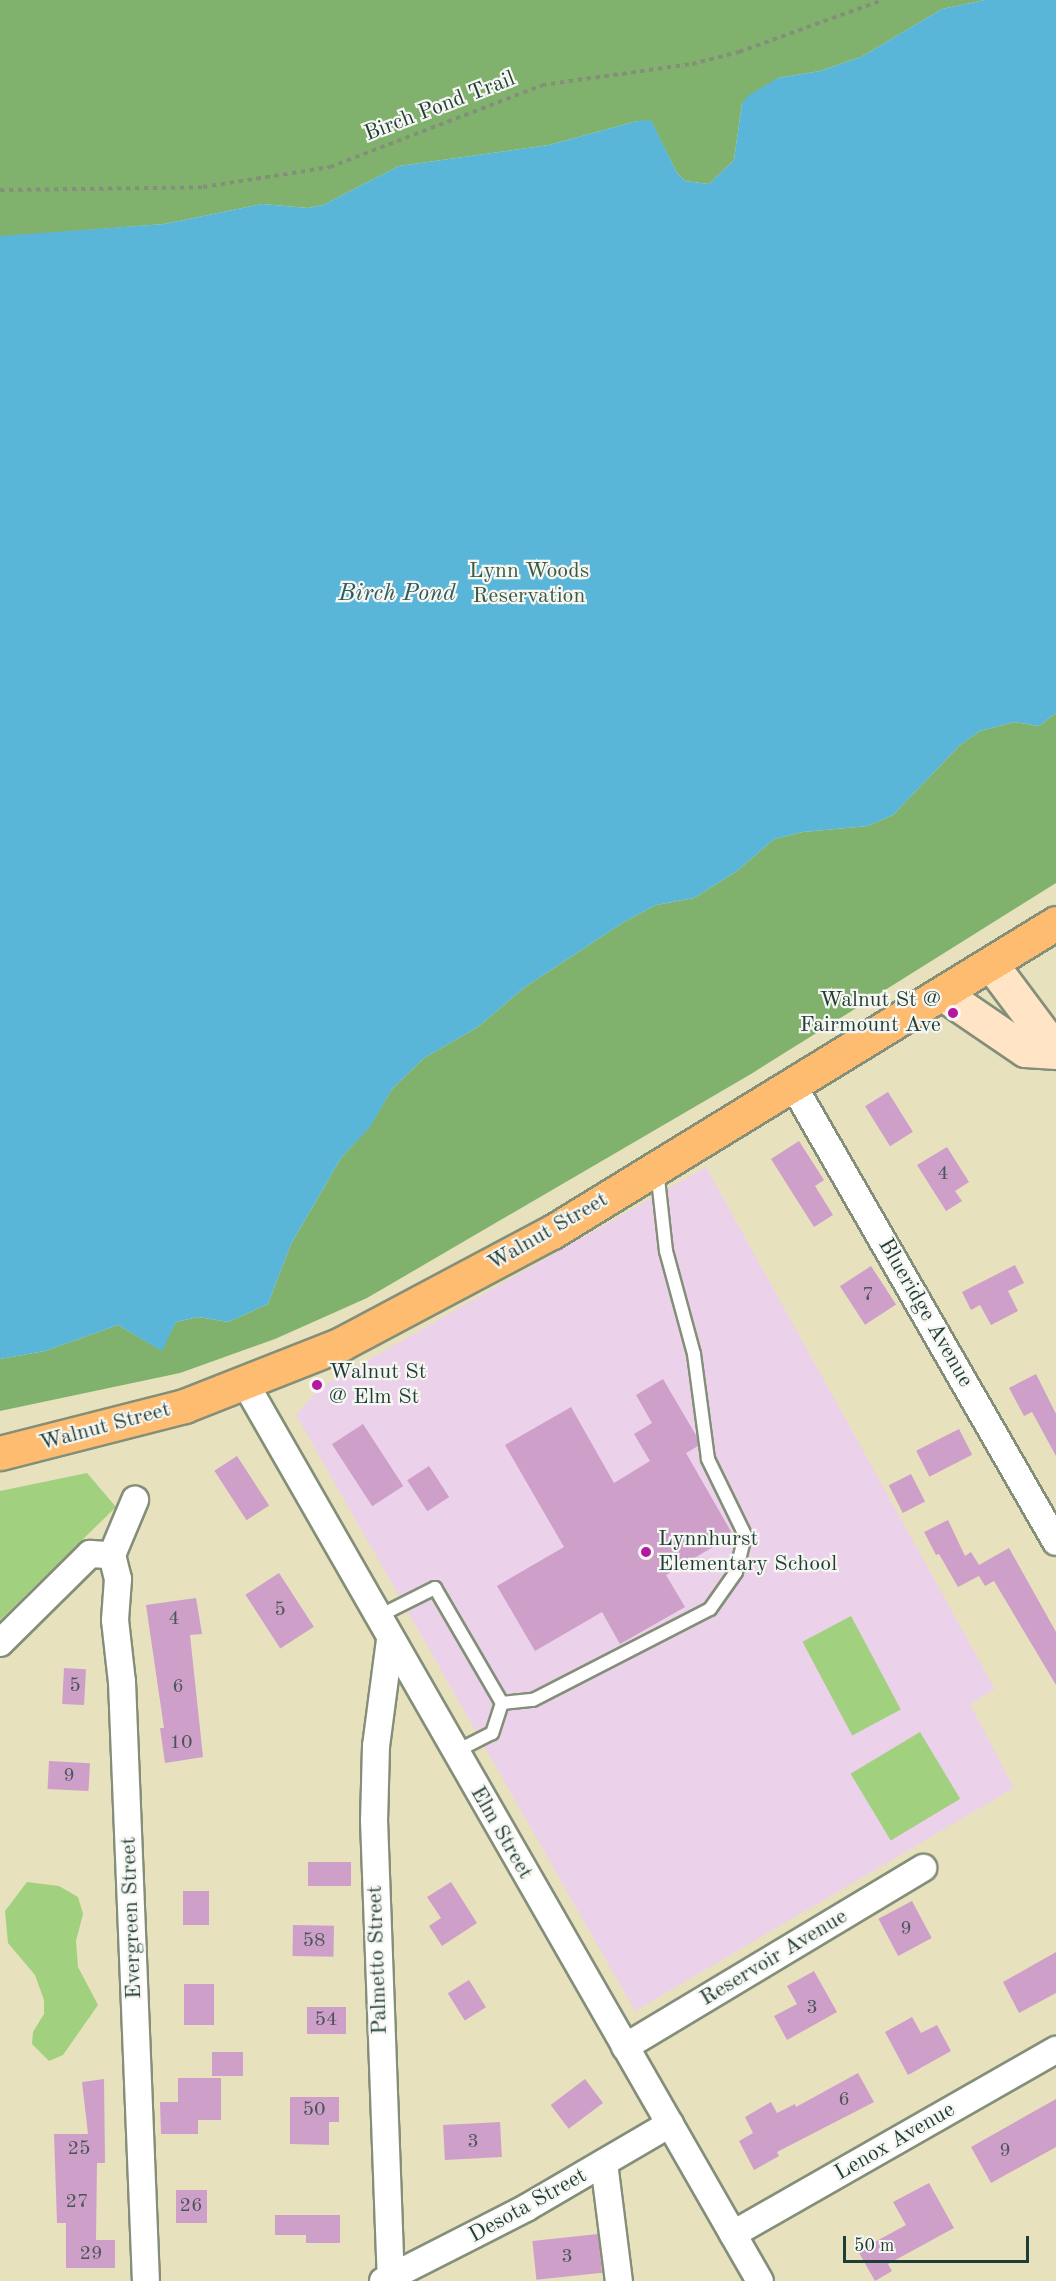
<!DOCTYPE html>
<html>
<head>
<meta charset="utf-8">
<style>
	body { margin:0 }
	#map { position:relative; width:1056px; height:2281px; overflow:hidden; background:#e8e1be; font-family:"Old Standard TT",serif }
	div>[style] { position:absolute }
	.built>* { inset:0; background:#ecd1ea }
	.green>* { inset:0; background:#a1d07e; transform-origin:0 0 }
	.forest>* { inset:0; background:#80b26d }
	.water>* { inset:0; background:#5ab6d8 }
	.building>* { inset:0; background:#ce9fc9; transform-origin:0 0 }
	.path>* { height:4px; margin-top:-2px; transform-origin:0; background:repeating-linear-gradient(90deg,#848f79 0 4.5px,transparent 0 9px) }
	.roads { filter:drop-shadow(2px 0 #848f79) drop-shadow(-2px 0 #848f79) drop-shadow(0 2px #848f79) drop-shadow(0 -2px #848f79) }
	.lane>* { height:12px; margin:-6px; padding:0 6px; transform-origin:6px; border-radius:6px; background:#fff }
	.street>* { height:26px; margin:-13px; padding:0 13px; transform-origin:13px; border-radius:13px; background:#fff }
	.secondary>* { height:33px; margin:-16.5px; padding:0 16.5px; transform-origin:16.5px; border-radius:16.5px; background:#ffe4c6 }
	.primary>* { height:33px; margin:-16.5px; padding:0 16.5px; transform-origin:16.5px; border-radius:16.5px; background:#febc70 }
	.dots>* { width:16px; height:16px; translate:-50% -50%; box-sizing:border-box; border:3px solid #f6f6f2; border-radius:50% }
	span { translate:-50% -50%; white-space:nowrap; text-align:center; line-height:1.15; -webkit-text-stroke:4.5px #f6f6f2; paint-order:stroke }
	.number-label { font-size:20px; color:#4b5659 }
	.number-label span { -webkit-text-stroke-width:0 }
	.street-label { font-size:22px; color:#1f3d34 }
	.park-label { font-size:22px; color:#395a43 }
	.poi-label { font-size:22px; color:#1f3d34 }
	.right { translate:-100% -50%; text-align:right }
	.left { translate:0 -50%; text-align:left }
	.water-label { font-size:24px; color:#2e5b5d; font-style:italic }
	.scale { position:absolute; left:843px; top:2236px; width:186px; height:27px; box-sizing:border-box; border:3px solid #1f3d34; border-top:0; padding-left:8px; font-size:18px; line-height:21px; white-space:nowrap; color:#1f3d34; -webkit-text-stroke:4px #f6f6f2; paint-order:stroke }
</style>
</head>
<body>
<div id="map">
	<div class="built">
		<i style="clip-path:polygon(706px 1167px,995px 1689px,970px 1704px,1014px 1788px,635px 2011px,296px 1415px,321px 1387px)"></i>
	</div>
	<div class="green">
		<i style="clip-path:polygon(87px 1473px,116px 1507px,0 1620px,0 1491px)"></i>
		<i style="left:851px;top:1616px;width:106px;height:55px;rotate:62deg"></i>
		<i style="left:920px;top:1732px;width:78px;height:81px;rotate:59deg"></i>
		<i style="clip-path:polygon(27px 1882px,59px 1886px,78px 1897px,83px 1914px,76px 1941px,78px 1967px,98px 2005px,63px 2055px,49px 2061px,32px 2044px,33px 2032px,44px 2014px,44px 2000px,35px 1975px,8px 1943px,5px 1911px)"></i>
	</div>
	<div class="forest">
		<i style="clip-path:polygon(0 0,985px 0,942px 9px,861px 57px,820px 71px,778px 78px,742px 103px,734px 160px,709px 184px,685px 181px,677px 173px,651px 121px,637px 121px,549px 145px,399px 166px,323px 205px,308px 208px,262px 204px,164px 224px,12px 236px,0 236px)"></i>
		<i style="clip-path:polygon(1056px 713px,1056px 883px,751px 1074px,367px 1298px,275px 1339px,180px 1373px,0 1411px,0 1359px,45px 1351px,118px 1325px,161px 1350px,176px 1322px,198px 1317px,228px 1322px,268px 1304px,291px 1244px,341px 1158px,370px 1126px,392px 1089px,424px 1058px,478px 1027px,525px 987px,624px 922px,656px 905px,694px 898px,737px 871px,774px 839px,803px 832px,868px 826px,893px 815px,960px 745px,980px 731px,1014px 722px,1039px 726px)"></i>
	</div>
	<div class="water">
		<i style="clip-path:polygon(985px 0,1056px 0,1056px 713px,1039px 726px,1014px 722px,980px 731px,960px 745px,893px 815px,868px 826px,803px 832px,774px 839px,737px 871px,694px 898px,656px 905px,624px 922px,525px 987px,478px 1027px,424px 1058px,392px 1089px,370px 1127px,341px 1158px,291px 1244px,268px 1304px,228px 1322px,198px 1317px,176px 1322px,162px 1351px,118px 1325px,45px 1351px,0 1359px,0 236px,164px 224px,262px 204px,308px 208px,323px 205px,399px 166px,549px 145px,637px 121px,651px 120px,677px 173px,685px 181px,709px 184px,734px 160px,742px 103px,749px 95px,778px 78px,820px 71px,861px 57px,942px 9px)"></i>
	</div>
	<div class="building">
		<i style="left:888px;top:1092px;width:47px;height:27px;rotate:58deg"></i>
		<i style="clip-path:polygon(799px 1141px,824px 1180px,815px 1186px,833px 1215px,814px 1227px,771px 1159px)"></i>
		<i style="clip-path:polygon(947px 1147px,969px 1182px,955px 1191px,962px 1201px,946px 1211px,917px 1165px)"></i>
		<i style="clip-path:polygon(1015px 1265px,1024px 1283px,1008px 1291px,1018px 1311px,991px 1325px,980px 1305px,971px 1310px,962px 1292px)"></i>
		<i style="left:871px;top:1266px;width:46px;height:37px;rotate:57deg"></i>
		<i style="clip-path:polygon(1036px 1374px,1056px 1414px,1056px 1456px,1032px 1412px,1024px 1416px,1009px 1388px)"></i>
		<i style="clip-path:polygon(663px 1379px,697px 1437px,698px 1446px,686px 1453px,733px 1535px,666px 1575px,685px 1607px,620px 1644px,602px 1612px,535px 1651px,497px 1586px,564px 1547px,505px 1445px,571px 1407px,614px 1483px,650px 1461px,634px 1434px,652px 1423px,636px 1395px)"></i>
		<i style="left:363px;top:1424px;width:74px;height:37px;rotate:57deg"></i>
		<i style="left:959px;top:1429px;width:29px;height:48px;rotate:63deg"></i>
		<i style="left:237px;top:1456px;width:59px;height:27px;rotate:57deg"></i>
		<i style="left:429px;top:1466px;width:37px;height:26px;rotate:57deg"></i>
		<i style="left:911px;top:1474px;width:31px;height:25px;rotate:63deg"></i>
		<i style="clip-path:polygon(948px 1520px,965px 1556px,971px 1552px,979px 1565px,1009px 1548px,1056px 1632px,1056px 1685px,994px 1581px,985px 1586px,979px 1576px,958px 1587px,939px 1554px,936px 1555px,924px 1532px)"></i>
		<i style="left:279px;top:1573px;width:64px;height:40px;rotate:57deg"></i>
		<i style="clip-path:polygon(196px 1598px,202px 1634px,190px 1635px,203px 1757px,165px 1763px,160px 1728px,164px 1728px,146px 1605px)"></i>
		<i style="left:64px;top:1668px;width:22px;height:36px;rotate:3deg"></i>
		<i style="left:49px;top:1761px;width:41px;height:28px;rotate:3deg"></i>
		<i style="left:308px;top:1862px;width:43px;height:24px"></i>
		<i style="clip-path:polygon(451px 1882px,477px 1923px,442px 1946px,429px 1926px,441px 1918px,427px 1897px)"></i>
		<i style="left:183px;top:1891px;width:26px;height:34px"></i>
		<i style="left:912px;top:1901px;width:42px;height:38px;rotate:62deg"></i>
		<i style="left:293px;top:1925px;width:41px;height:31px;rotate:1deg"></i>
		<i style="clip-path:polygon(1056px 1952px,1056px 1993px,1019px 2013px,1003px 1982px)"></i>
		<i style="clip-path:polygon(814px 1971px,837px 2012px,787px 2040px,774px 2016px,797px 2004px,787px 1986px)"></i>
		<i style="left:469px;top:1980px;width:32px;height:25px;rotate:58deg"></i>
		<i style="left:184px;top:1984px;width:30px;height:41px"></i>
		<i style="left:307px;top:2007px;width:39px;height:27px"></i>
		<i style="clip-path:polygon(912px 2017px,921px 2033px,937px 2025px,951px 2051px,908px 2075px,885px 2032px)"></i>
		<i style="left:212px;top:2052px;width:31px;height:24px"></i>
		<i style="clip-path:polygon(858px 2073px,874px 2102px,777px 2152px,779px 2156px,754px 2170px,739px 2141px,753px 2133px,745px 2117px,771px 2102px,777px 2113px,795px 2104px,796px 2107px)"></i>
		<i style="clip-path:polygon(178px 2078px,221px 2078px,221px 2120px,198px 2120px,198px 2134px,161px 2134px,160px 2102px,178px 2102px)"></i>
		<i style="clip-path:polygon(104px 2079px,105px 2163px,97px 2163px,96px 2240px,115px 2240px,115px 2268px,66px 2268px,66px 2223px,57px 2223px,54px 2134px,88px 2134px,82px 2082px)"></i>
		<i style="left:585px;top:2079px;width:30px;height:43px;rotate:53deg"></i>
		<i style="clip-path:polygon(290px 2097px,339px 2097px,339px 2122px,329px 2122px,329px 2145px,290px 2144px)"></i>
		<i style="clip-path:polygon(1056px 2099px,1056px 2147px,991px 2183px,971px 2147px)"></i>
		<i style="left:500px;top:2122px;width:35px;height:57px;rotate:87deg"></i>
		<i style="clip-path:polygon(929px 2183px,954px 2228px,888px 2264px,892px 2271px,875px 2281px,858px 2251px,906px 2225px,893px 2202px)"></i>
		<i style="left:176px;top:2190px;width:31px;height:33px"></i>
		<i style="clip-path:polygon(275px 2215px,340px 2215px,340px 2243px,306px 2243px,306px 2235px,275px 2235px)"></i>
		<i style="left:598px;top:2234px;width:39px;height:66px;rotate:84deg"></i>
	</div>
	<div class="path">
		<i style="left:0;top:190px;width:203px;rotate:-0.8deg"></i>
		<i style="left:203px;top:187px;width:129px;rotate:-8.9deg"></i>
		<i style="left:330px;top:167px;width:227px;rotate:-21.1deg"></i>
		<i style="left:542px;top:85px;width:151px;rotate:-8deg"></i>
		<i style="left:692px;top:64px;width:49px;rotate:-14.3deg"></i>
		<i style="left:739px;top:52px;width:153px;rotate:-19.9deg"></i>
	</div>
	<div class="roads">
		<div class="lane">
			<i style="left:377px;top:1617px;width:65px;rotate:-26.6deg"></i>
			<i style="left:435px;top:1588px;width:133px;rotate:59.8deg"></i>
			<i style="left:502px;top:1703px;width:32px;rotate:108deg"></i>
			<i style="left:492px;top:1733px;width:42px;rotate:152.8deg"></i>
			<i style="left:502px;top:1703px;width:31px;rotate:-6deg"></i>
			<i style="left:533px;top:1700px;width:199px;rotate:-27.2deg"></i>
			<i style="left:710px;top:1609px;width:45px;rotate:-54.9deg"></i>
			<i style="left:736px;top:1572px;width:38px;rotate:-76deg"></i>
			<i style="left:745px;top:1535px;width:85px;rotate:-116deg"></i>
			<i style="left:708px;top:1459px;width:106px;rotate:-97.6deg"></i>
			<i style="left:694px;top:1354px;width:107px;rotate:-105.2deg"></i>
			<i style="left:666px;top:1251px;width:81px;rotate:-96.3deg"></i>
		</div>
		<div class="street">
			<i style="left:793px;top:1085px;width:527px;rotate:60.08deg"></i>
			<i style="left:245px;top:1383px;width:1035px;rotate:60.17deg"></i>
			<i style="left:112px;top:1555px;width:25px;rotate:76deg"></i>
			<i style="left:118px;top:1579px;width:41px;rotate:94.2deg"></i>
			<i style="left:115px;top:1620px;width:62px;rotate:83.6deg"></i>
			<i style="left:122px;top:1682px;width:599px;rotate:87.71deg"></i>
			<i style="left:390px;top:1640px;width:107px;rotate:97.5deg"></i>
			<i style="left:376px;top:1746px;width:74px;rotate:91.5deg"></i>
			<i style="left:374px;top:1820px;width:461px;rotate:87.9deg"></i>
			<i style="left:0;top:1643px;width:127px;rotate:-44.7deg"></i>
			<i style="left:90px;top:1554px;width:22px;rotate:3deg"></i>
			<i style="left:112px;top:1555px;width:60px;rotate:-67.3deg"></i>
			<i style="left:625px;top:2047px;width:348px;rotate:-31deg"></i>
			<i style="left:604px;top:2163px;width:119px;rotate:82.8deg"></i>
			<i style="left:733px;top:2234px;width:372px;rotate:-29.7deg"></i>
			<i style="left:383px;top:2281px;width:161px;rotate:-27deg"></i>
			<i style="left:526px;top:2208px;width:167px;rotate:-30.3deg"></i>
		</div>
		<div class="secondary">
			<i style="left:991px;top:964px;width:109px;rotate:53.2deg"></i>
			<i style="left:943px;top:994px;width:99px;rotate:34.3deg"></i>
			<i style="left:1025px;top:1050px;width:31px;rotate:4deg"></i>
		</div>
		<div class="primary">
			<i style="left:0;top:1453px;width:190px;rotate:-14.3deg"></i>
			<i style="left:184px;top:1406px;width:169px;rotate:-21.5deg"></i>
			<i style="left:341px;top:1344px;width:239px;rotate:-28deg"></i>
			<i style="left:552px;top:1232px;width:591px;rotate:-31.51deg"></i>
		</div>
	</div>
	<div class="dots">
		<i style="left:953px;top:1013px;background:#b5179e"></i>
		<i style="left:317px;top:1385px;background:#b5179e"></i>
		<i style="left:646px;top:1552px;background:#b5179e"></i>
	</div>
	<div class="number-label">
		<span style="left:943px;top:1174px">4</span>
		<span style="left:868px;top:1295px">7</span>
		<span style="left:280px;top:1610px">5</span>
		<span style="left:174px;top:1619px">4</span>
		<span style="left:75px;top:1686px">5</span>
		<span style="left:178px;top:1687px">6</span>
		<span style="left:181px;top:1743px">10</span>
		<span style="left:69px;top:1776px">9</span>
		<span style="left:906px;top:1929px">9</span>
		<span style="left:314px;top:1941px">58</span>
		<span style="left:812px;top:2008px">3</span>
		<span style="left:326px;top:2020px">54</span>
		<span style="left:844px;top:2100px">6</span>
		<span style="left:314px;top:2110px">50</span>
		<span style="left:473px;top:2142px">3</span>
		<span style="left:79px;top:2149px">25</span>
		<span style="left:1005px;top:2151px">9</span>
		<span style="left:77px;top:2202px">27</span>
		<span style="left:191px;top:2206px">26</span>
		<span style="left:91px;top:2254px">29</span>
		<span style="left:567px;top:2257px">3</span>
	</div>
	<div class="street-label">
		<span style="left:440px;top:107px;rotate:-21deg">Birch Pond Trail</span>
		<span style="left:548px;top:1232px;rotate:-30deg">Walnut Street</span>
		<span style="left:925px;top:1313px;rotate:60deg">Blueridge Avenue</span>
		<span style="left:105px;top:1427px;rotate:-15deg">Walnut Street</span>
		<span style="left:501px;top:1833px;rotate:60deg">Elm Street</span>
		<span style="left:132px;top:1918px;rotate:-92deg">Evergreen Street</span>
		<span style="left:774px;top:1958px;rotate:-31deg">Reservoir Avenue</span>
		<span style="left:378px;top:1960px;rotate:-92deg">Palmetto Street</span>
		<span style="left:895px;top:2142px;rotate:-30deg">Lenox Avenue</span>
		<span style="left:528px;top:2206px;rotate:-29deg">Desota Street</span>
	</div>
	<div class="park-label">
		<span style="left:529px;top:584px">Lynn Woods<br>Reservation</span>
	</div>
	<div class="poi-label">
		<span class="right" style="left:941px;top:1013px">Walnut St @<br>Fairmount Ave</span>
		<span class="left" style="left:329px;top:1385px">Walnut St<br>@ Elm St</span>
		<span class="left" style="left:658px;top:1552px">Lynnhurst<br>Elementary School</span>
	</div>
	<div class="water-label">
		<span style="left:397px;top:595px">Birch Pond</span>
	</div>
	<div class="scale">50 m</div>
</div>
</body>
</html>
